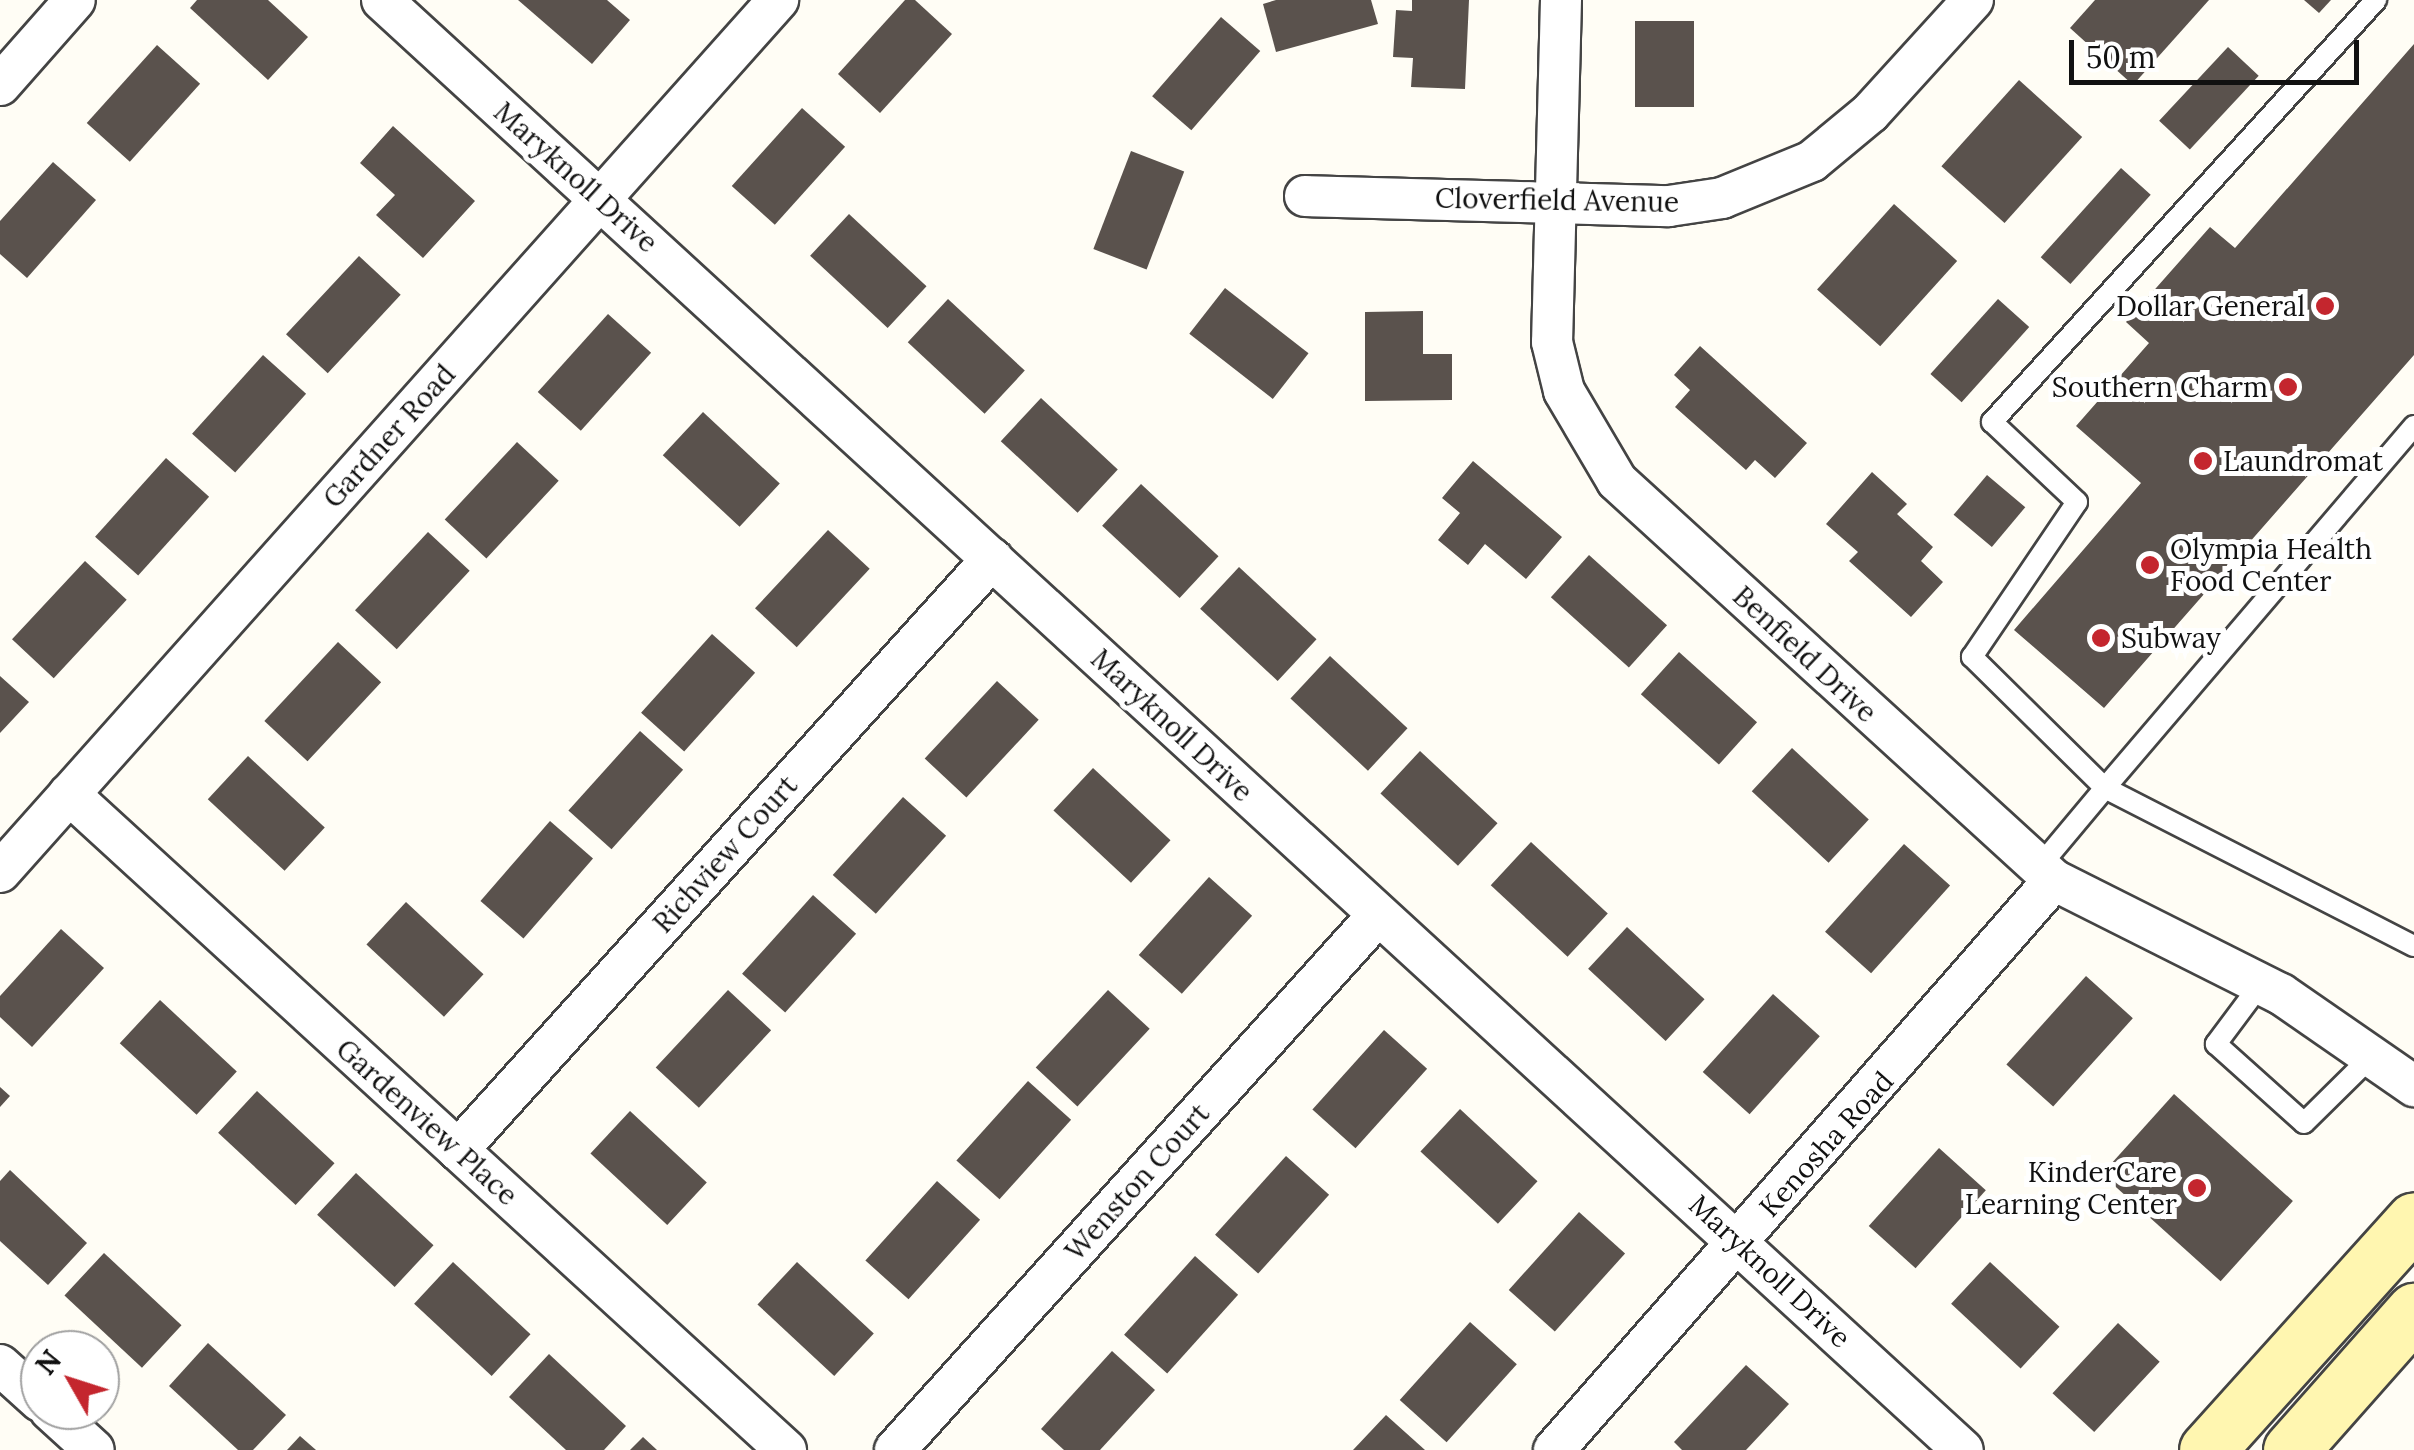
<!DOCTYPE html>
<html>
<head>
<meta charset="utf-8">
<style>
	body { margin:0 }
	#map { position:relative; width:2414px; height:1450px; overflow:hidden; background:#fffdf5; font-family:Lora,serif }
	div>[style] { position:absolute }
	.building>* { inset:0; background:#5a524d; transform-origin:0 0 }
	.roads { filter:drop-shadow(2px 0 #444) drop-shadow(-2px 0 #444) drop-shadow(0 2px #444) drop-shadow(0 -2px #444) }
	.service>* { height:20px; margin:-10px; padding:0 10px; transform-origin:10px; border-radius:10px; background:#fff }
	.minor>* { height:40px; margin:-20px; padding:0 20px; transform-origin:20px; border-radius:20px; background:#fff }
	.secondary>* { height:55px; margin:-27.5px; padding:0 27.5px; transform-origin:27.5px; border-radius:27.5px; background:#fff6b0 }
	.dots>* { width:28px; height:28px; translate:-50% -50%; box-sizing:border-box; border:5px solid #fff; border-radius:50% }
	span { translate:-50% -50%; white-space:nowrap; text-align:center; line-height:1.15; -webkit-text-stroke:10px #fff; paint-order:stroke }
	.street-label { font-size:28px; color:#111 }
	.poi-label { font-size:28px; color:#111 }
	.right { translate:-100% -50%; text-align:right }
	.left { translate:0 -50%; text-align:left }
	.north { position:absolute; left:20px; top:1330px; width:100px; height:100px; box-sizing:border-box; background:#fff; border:2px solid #a0a0a0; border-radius:50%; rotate:309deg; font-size:28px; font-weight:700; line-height:40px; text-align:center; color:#111 }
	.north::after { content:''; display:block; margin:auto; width:35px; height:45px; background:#c4262e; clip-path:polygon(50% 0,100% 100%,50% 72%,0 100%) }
	.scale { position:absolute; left:2069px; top:40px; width:290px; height:45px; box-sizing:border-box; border:5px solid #111; border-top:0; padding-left:12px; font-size:30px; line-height:35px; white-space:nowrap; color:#111; -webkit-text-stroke:8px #fff; paint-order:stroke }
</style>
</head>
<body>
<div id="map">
	<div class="building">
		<i style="clip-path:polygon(197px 0,268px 0,308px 37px,268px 80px,190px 8px)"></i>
		<i style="clip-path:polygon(518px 0,607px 0,630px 20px,592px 64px)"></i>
		<i style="clip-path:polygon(905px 0,915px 0,952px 34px,880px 113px,838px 74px)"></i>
		<i style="clip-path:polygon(1276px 0,1371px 0,1378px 24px,1276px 52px,1263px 4px)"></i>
		<i style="clip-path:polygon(1412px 0,1469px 0,1465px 89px,1411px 87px,1413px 58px,1393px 57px,1396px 10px,1412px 11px)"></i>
		<i style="clip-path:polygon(2095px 0,2209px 0,2133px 85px,2070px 28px)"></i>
		<i style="clip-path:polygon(2304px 0,2331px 0,2319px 13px)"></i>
		<i style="left:1221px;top:17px;width:52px;height:105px;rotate:41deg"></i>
		<i style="left:1694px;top:21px;width:86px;height:59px;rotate:90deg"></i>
		<i style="clip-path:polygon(2414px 44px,2414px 355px,2104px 708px,2014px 630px,2141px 483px,2076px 426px,2149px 343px,2126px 322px,2210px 227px,2235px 248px)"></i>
		<i style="left:157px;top:45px;width:58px;height:105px;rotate:42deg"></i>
		<i style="left:2228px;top:47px;width:42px;height:101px;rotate:43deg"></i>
		<i style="left:2019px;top:80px;width:85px;height:116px;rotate:42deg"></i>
		<i style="left:802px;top:108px;width:58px;height:105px;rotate:42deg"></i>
		<i style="clip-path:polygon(393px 126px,475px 201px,423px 258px,376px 215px,395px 195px,360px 163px)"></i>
		<i style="left:1131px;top:151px;width:57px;height:105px;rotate:21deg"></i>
		<i style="clip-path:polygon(53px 162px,96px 200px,27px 278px,0 254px,0 221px)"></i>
		<i style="left:2121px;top:168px;width:40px;height:120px;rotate:42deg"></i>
		<i style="left:1894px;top:204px;width:85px;height:115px;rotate:42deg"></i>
		<i style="left:849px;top:214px;width:106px;height:57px;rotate:43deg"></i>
		<i style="left:359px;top:256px;width:57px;height:107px;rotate:43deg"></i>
		<i style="left:1225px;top:288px;width:106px;height:58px;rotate:38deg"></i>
		<i style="left:948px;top:299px;width:105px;height:59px;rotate:43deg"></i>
		<i style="left:1998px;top:299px;width:42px;height:101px;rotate:42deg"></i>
		<i style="clip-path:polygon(1423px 311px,1423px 354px,1452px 354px,1452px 400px,1365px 401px,1365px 312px)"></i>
		<i style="left:608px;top:314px;width:58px;height:105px;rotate:42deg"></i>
		<i style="clip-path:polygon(1700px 346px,1807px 443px,1775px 478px,1755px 460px,1746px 470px,1675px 407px,1690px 390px,1674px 375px)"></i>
		<i style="left:263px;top:355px;width:58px;height:106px;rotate:42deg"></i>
		<i style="left:1041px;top:398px;width:105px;height:59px;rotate:43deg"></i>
		<i style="left:703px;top:412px;width:105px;height:59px;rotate:43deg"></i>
		<i style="left:517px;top:442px;width:57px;height:106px;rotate:43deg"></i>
		<i style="left:166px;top:458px;width:58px;height:106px;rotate:42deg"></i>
		<i style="clip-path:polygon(1473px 461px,1562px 537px,1526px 579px,1485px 544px,1468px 565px,1438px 540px,1460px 513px,1442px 498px)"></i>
		<i style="clip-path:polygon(1872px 472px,1907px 504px,1897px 514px,1933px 547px,1921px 561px,1943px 582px,1911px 617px,1849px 561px,1858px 552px,1826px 524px)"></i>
		<i style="left:1987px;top:475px;width:50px;height:52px;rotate:40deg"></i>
		<i style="left:1141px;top:484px;width:106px;height:57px;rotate:43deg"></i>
		<i style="left:828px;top:530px;width:57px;height:107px;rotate:43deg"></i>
		<i style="left:428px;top:532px;width:57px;height:107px;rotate:43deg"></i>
		<i style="left:1589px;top:555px;width:105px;height:57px;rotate:42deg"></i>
		<i style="left:85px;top:561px;width:57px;height:107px;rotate:43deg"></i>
		<i style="left:1239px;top:567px;width:106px;height:57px;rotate:43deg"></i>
		<i style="left:712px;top:634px;width:58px;height:106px;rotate:42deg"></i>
		<i style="left:338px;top:642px;width:59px;height:108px;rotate:43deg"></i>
		<i style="left:1679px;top:652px;width:105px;height:57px;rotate:42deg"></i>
		<i style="left:1330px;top:656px;width:106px;height:58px;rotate:43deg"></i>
		<i style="clip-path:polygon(0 676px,29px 702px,0 733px)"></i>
		<i style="left:997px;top:681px;width:57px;height:106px;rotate:43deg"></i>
		<i style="left:640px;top:731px;width:58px;height:107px;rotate:42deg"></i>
		<i style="left:1792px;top:748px;width:105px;height:59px;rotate:43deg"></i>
		<i style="left:1420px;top:751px;width:106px;height:58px;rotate:43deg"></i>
		<i style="left:248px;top:756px;width:105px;height:59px;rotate:43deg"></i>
		<i style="left:1093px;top:768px;width:106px;height:58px;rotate:43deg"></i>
		<i style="left:903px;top:797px;width:58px;height:105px;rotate:42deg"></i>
		<i style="left:550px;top:821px;width:57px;height:106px;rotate:41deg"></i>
		<i style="left:1531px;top:842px;width:105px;height:59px;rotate:43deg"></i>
		<i style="left:1904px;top:844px;width:62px;height:118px;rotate:42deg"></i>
		<i style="left:1209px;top:877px;width:58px;height:105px;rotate:42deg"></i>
		<i style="left:813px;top:895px;width:58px;height:106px;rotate:42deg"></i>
		<i style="left:406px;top:902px;width:106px;height:58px;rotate:43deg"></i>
		<i style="left:1627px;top:927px;width:106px;height:57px;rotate:43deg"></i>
		<i style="clip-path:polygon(61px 929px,104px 968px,32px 1047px,0 1017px,0 996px)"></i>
		<i style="left:2086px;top:976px;width:63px;height:119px;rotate:42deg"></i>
		<i style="left:728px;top:990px;width:59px;height:106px;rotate:43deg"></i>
		<i style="left:1108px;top:990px;width:57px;height:106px;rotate:43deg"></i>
		<i style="left:1773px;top:994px;width:63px;height:105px;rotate:42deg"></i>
		<i style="left:160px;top:1000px;width:105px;height:59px;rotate:43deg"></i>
		<i style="left:1384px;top:1030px;width:58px;height:107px;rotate:42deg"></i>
		<i style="left:1028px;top:1081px;width:58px;height:107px;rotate:42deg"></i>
		<i style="clip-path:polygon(0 1087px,10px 1096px,0 1107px)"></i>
		<i style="left:257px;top:1091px;width:106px;height:57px;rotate:43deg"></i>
		<i style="left:2174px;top:1094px;width:160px;height:108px;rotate:42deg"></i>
		<i style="left:1460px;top:1109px;width:106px;height:58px;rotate:43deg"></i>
		<i style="left:630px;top:1111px;width:105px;height:58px;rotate:43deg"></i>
		<i style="left:1939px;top:1148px;width:63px;height:105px;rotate:42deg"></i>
		<i style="left:1286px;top:1156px;width:58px;height:106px;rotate:42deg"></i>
		<i style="clip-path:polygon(10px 1170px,87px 1243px,48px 1285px,0 1241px,0 1181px)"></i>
		<i style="left:356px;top:1173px;width:106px;height:57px;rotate:43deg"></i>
		<i style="left:937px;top:1181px;width:58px;height:107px;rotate:42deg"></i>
		<i style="left:1579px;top:1212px;width:62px;height:105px;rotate:42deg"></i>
		<i style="left:104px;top:1253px;width:106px;height:58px;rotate:43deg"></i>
		<i style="left:1195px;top:1256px;width:58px;height:106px;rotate:42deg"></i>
		<i style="left:453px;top:1262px;width:106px;height:57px;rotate:43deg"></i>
		<i style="left:797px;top:1262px;width:105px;height:58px;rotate:43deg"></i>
		<i style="left:1990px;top:1262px;width:95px;height:57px;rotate:43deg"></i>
		<i style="left:1470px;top:1322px;width:63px;height:105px;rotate:42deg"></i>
		<i style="left:2118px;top:1323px;width:57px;height:96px;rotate:43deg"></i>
		<i style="clip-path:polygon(208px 1343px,286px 1415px,253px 1450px,238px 1450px,169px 1386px)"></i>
		<i style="clip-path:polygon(1112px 1351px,1155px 1390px,1100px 1450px,1064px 1450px,1041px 1429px)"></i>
		<i style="clip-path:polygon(549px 1354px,626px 1426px,604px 1450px,566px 1450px,509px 1397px)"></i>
		<i style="clip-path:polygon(1746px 1365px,1789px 1404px,1746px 1450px,1682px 1450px,1674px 1442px)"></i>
		<i style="clip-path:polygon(1386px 1415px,1425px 1450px,1353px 1450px)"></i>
		<i style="clip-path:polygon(300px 1436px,316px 1450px,287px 1450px)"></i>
		<i style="clip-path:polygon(643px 1437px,657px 1450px,630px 1450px)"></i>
	</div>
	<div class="roads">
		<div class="service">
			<i style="left:2414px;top:426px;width:476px;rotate:130.5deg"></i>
			<i style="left:2105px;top:788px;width:347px;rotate:27.1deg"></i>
			<i style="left:2039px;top:867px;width:103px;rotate:-50.1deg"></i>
			<i style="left:2105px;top:788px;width:187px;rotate:-135.4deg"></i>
			<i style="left:1972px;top:657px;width:187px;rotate:-55.9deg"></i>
			<i style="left:2077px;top:502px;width:117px;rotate:-136.7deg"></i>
			<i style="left:1992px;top:422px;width:571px;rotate:-47.7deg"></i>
			<i style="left:2260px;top:985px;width:74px;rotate:126.7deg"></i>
			<i style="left:2216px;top:1044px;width:118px;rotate:41.9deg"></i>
			<i style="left:2304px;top:1123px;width:98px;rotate:-44.6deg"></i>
		</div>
		<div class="minor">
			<i style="left:382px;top:0;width:2145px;rotate:42.53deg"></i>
			<i style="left:1561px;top:0;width:342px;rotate:91.5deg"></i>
			<i style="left:1552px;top:342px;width:50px;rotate:76.2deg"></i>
			<i style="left:1564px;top:391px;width:104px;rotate:59.5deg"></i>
			<i style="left:1617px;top:481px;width:592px;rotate:42.4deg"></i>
			<i style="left:2054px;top:880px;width:254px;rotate:26.7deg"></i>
			<i style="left:2281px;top:994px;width:162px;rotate:34.7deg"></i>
			<i style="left:0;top:85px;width:113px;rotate:-48.6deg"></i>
			<i style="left:1305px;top:196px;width:364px;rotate:1.6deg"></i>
			<i style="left:1669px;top:206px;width:54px;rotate:-8.6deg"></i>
			<i style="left:1722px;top:198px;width:97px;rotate:-22.3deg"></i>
			<i style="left:1812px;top:161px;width:75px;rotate:-39.6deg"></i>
			<i style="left:1870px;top:113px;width:153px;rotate:-47.7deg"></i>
			<i style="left:69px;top:794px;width:972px;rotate:42.46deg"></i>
			<i style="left:0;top:872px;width:1169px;rotate:-48.26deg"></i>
			<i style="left:458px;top:1150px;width:797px;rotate:-47.9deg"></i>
			<i style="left:0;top:1365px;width:54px;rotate:42deg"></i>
			<i style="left:50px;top:1410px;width:59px;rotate:42.3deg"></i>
			<i style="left:895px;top:1450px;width:721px;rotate:-47.92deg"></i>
			<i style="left:1554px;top:1450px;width:758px;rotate:-48.74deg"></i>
		</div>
		<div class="secondary">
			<i style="left:2207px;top:1450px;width:309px;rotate:-48deg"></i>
			<i style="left:2291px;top:1450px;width:186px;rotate:-48.5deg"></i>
		</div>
	</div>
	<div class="dots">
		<i style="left:2325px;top:306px;background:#c4262e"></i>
		<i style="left:2288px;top:387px;background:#c4262e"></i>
		<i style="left:2203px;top:461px;background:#c4262e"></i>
		<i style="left:2150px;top:565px;background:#c4262e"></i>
		<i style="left:2101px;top:638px;background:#c4262e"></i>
		<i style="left:2197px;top:1188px;background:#c4262e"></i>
	</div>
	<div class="street-label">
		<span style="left:576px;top:177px;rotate:42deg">Maryknoll Drive</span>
		<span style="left:1557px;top:200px;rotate:1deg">Cloverfield Avenue</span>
		<span style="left:389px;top:436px;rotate:-48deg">Gardner Road</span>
		<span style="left:1805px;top:654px;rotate:43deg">Benfield Drive</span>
		<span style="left:1172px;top:725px;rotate:43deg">Maryknoll Drive</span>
		<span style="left:725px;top:854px;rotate:-48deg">Richview Court</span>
		<span style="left:427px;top:1122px;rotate:42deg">Gardenview Place</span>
		<span style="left:1826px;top:1144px;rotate:-48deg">Kenosha Road</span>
		<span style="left:1137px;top:1182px;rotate:-48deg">Wenston Court</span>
		<span style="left:1770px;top:1271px;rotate:43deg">Maryknoll Drive</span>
	</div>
	<div class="poi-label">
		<span class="right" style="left:2305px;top:306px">Dollar General</span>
		<span class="right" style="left:2268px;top:387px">Southern Charm</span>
		<span class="left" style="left:2223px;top:461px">Laundromat</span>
		<span class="left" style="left:2170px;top:565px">Olympia Health<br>Food Center</span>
		<span class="left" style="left:2121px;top:638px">Subway</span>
		<span class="right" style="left:2177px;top:1188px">KinderCare<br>Learning Center</span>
	</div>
	<div class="north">N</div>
	<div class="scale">50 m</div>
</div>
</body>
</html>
